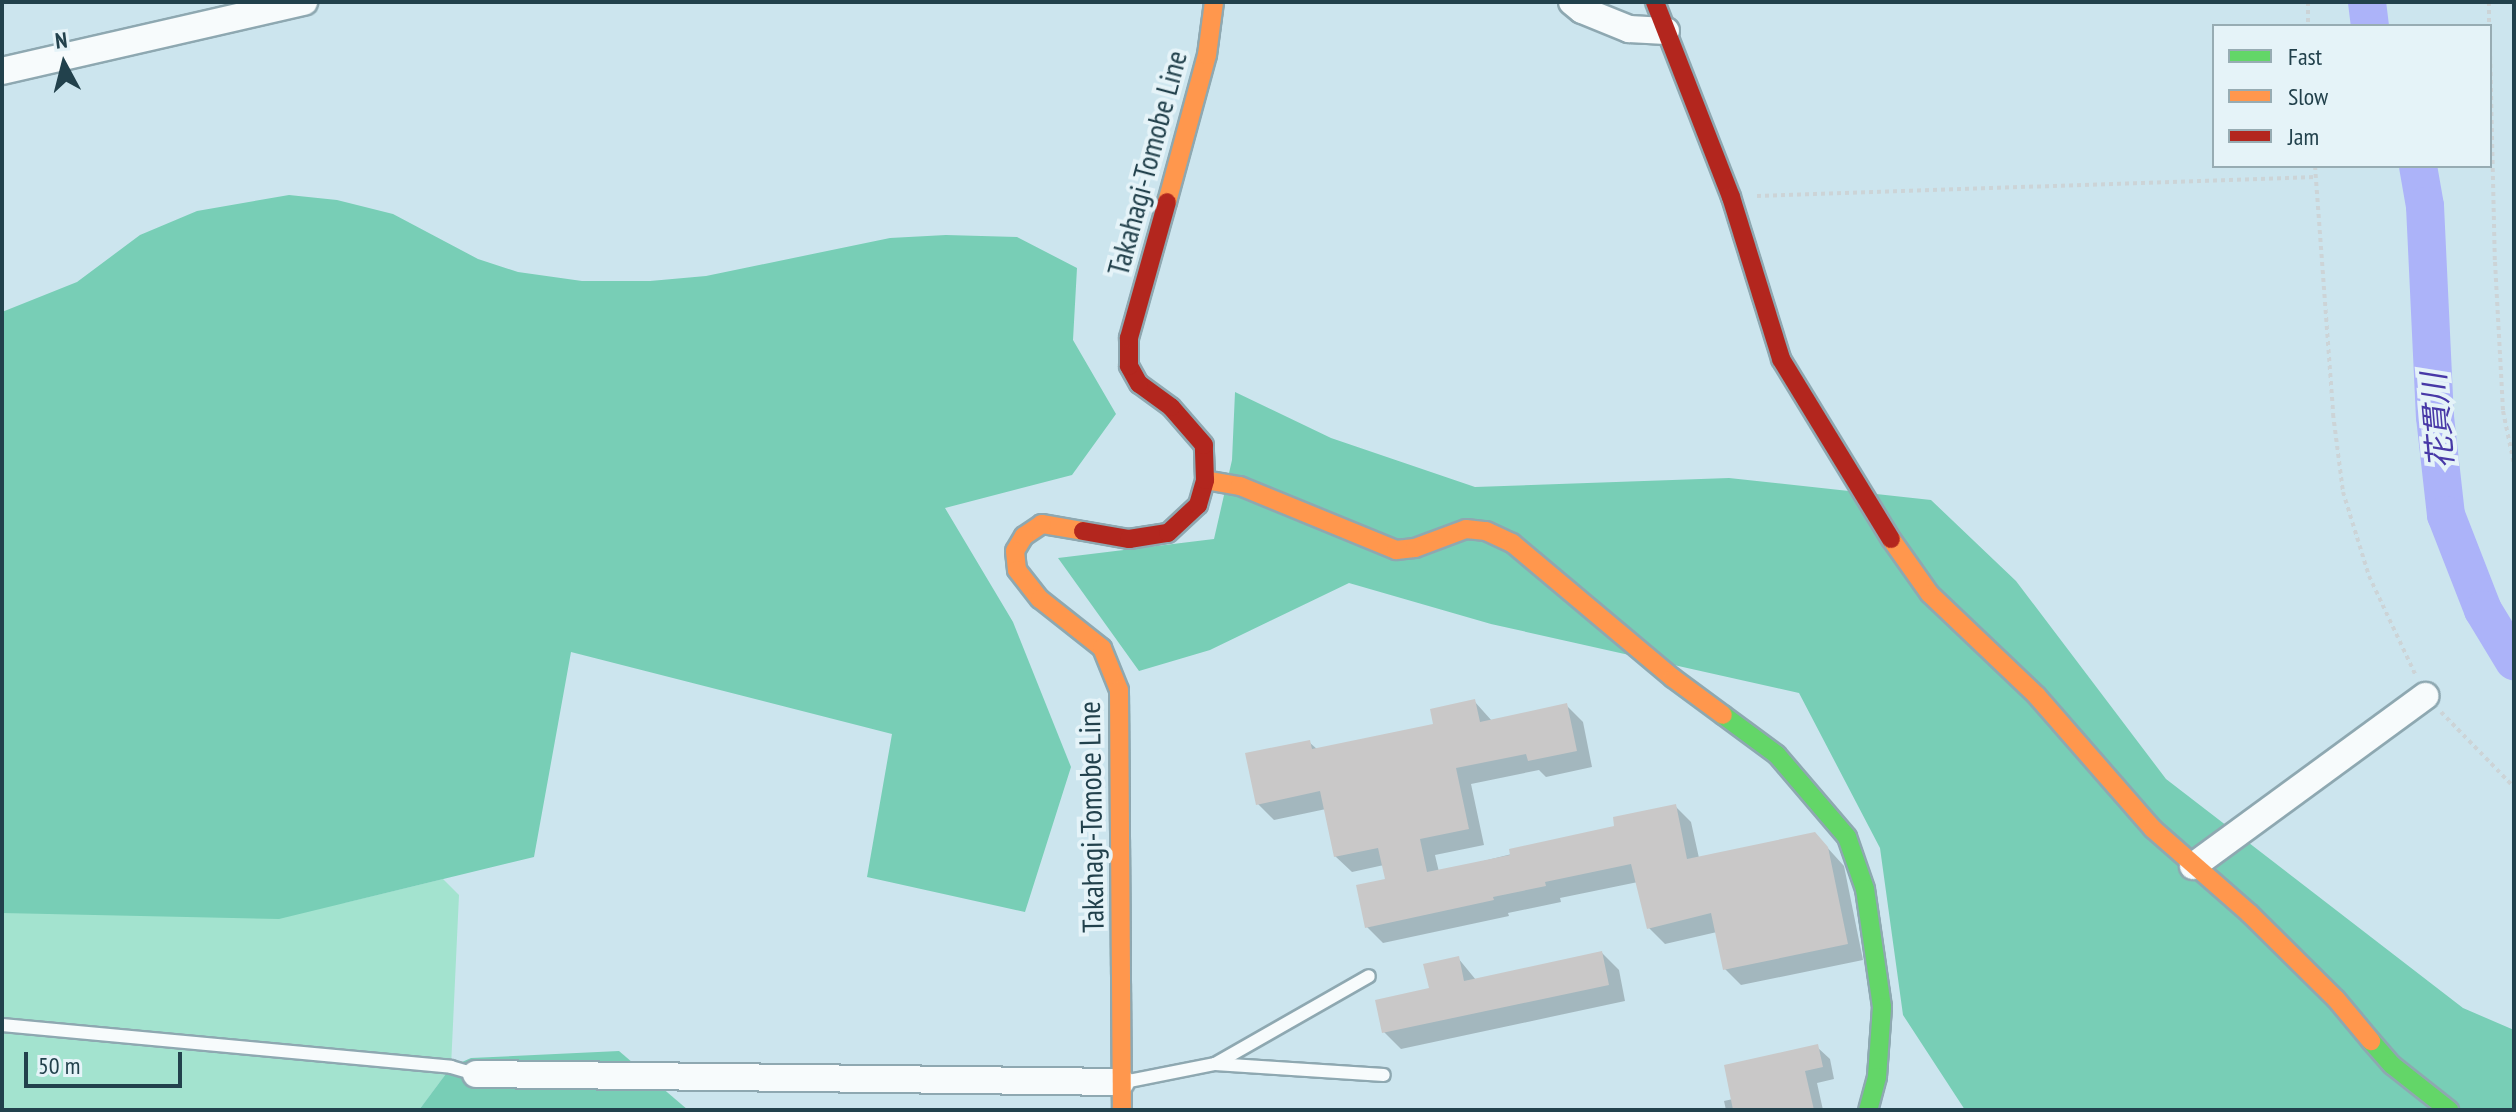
<!DOCTYPE html>
<html>
<head>
<meta charset="utf-8">
<style>
	body { margin:0 }
	#map { position:relative; width:2516px; height:1112px; overflow:hidden; background:#cce5ee; font-family:"PT Sans Narrow","Noto Sans JP",sans-serif }
	div>[style] { position:absolute }
	.green>* { inset:0; background:#a3e3cf }
	.forest>* { inset:0; background:#78ceb6 }
	.shadow>* { inset:0; background:#0003 }
	.river>* { height:38px; margin:-19px; padding:0 19px; transform-origin:19px; border-radius:19px; background:#acb3f9 }
	.building>* { inset:0; background:#c9c8c8 }
	.path>* { height:4px; margin-top:-2px; transform-origin:0; background:repeating-linear-gradient(90deg,#ccd4d7 0 4px,transparent 0 8px) }
	.roads { filter:drop-shadow(2px 0 #8ea8b1) drop-shadow(-2px 0 #8ea8b1) drop-shadow(0 2px #8ea8b1) drop-shadow(0 -2px #8ea8b1) }
	.lane>* { height:12px; margin:-6px; padding:0 6px; transform-origin:6px; border-radius:6px; background:#f7fbfc }
	.street>* { height:26px; margin:-13px; padding:0 13px; transform-origin:13px; border-radius:13px; background:#f7fbfc }
	.fast>* { height:18px; margin:-9px; padding:0 9px; transform-origin:9px; border-radius:9px; background:#63d668 }
	.slow>* { height:18px; margin:-9px; padding:0 9px; transform-origin:9px; border-radius:9px; background:#ff974d }
	.jam>* { height:18px; margin:-9px; padding:0 9px; transform-origin:9px; border-radius:9px; background:#b3261e }
	span { translate:-50% -50%; white-space:nowrap; text-align:center; line-height:1.15; -webkit-text-stroke:8px #e5f3f8; paint-order:stroke }
	.street-label { font-size:30px; color:#22414c }
	.water-label { font-size:32px; color:#4839a7; font-style:italic }
	.frame { position:absolute; inset:0; border:4px solid #22414c; pointer-events:none }
	.legend { position:absolute; left:2212px; top:24px; width:280px; height:144px; box-sizing:border-box; background:#e5f3f8; border:2px solid #97acb3; margin:0; padding:10px 14px; list-style:none; font-size:24px; color:#22414c }
	.legend li { display:flex; align-items:center; gap:16px; height:40px }
	.legend b { width:40px; border:2px solid #97acb3 }
	.north { position:absolute; left:24px; top:24px; width:80px; height:80px; -webkit-text-stroke:6px #e5f3f8; paint-order:stroke; rotate:353deg; font-size:22px; font-weight:700; line-height:32px; text-align:center; color:#22414c }
	.north::after { content:''; display:block; margin:auto; width:28px; height:36px; background:#22414c; clip-path:polygon(50% 0,100% 100%,50% 72%,0 100%) }
	.scale { position:absolute; left:24px; top:1052px; width:158px; height:36px; box-sizing:border-box; border:4px solid #22414c; border-top:0; padding-left:10px; font-size:24px; line-height:28px; white-space:nowrap; color:#22414c; -webkit-text-stroke:6px #e5f3f8; paint-order:stroke }
</style>
</head>
<body>
<div id="map">
	<div class="green">
		<i style="clip-path:polygon(2px 863px,344px 903px,443px 879px,459px 895px,451px 1067px,419px 1110px,2px 1110px)"></i>
	</div>
	<div class="forest">
		<i style="clip-path:polygon(289px 195px,337px 200px,393px 214px,478px 259px,518px 272px,582px 281px,650px 281px,706px 276px,890px 238px,946px 235px,1017px 237px,1077px 268px,1073px 340px,1116px 414px,1072px 475px,945px 508px,1013px 622px,1071px 767px,1025px 912px,867px 877px,892px 734px,571px 652px,534px 857px,279px 919px,2px 913px,2px 312px,77px 282px,140px 235px,197px 211px)"></i>
		<i style="clip-path:polygon(1235px 392px,1331px 438px,1475px 487px,1729px 478px,1931px 500px,2016px 581px,2166px 779px,2463px 1008px,2514px 1030px,2514px 1110px,1965px 1110px,1903px 1015px,1880px 848px,1799px 693px,1491px 624px,1349px 583px,1210px 650px,1139px 671px,1058px 558px,1214px 539px,1232px 460px)"></i>
		<i style="clip-path:polygon(619px 1051px,688px 1110px,419px 1110px,451px 1067px,471px 1058px)"></i>
	</div>
	<div class="shadow">
		<i style="clip-path:polygon(1475px 702px,1492px 721px,1566px 705px,1583px 722px,1592px 767px,1546px 777px,1539px 770px,1471px 784px,1484px 845px,1435px 855px,1439px 872px,1617px 828px,1675px 806px,1691px 822px,1699px 858px,1815px 834px,1844px 866px,1863px 960px,1741px 985px,1725px 969px,1717px 932px,1665px 944px,1649px 928px,1638px 882px,1560px 898px,1561px 902px,1508px 913px,1509px 916px,1383px 943px,1367px 927px,1388px 880px,1384px 865px,1352px 872px,1335px 856px,1326px 809px,1274px 820px,1258px 804px,1309px 742px,1318px 750px,1435px 725px)"></i>
		<i style="clip-path:polygon(1602px 953px,1619px 970px,1625px 1001px,1401px 1049px,1384px 1032px,1431px 990px,1458px 958px,1476px 980px)"></i>
		<i style="clip-path:polygon(1817px 1047px,1830px 1059px,1834px 1079px,1817px 1083px,1823px 1110px,1726px 1110px,1724px 1101px,1733px 1099px)"></i>
	</div>
	<div class="river">
		<i style="left:2367px;top:2px;width:24px;rotate:83deg"></i>
		<i style="left:2418px;top:166px;width:41px;rotate:80.1deg"></i>
		<i style="left:2425px;top:206px;width:211px;rotate:87.3deg"></i>
		<i style="left:2435px;top:417px;width:99px;rotate:83.6deg"></i>
		<i style="left:2446px;top:515px;width:102px;rotate:68.7deg"></i>
		<i style="left:2483px;top:610px;width:60px;rotate:58.7deg"></i>
	</div>
	<div class="building">
		<i style="clip-path:polygon(1475px 699px,1480px 722px,1567px 703px,1577px 751px,1528px 761px,1526px 754px,1456px 768px,1469px 829px,1420px 839px,1427px 872px,1510px 855px,1509px 849px,1614px 826px,1613px 817px,1676px 804px,1687px 859px,1815px 832px,1828px 847px,1848px 944px,1723px 970px,1711px 913px,1647px 929px,1631px 864px,1545px 882px,1546px 886px,1493px 897px,1494px 900px,1365px 928px,1356px 885px,1385px 879px,1378px 848px,1334px 857px,1320px 791px,1256px 805px,1245px 753px,1310px 740px,1312px 749px,1433px 724px,1430px 709px)"></i>
		<i style="clip-path:polygon(1602px 951px,1609px 985px,1382px 1033px,1375px 1000px,1429px 988px,1423px 964px,1459px 956px,1464px 981px)"></i>
		<i style="clip-path:polygon(1818px 1044px,1823px 1067px,1805px 1071px,1814px 1110px,1733px 1110px,1724px 1065px)"></i>
	</div>
	<div class="path">
		<i style="left:2308px;top:2px;width:24px;rotate:90deg"></i>
		<i style="left:2489px;top:2px;width:24px;rotate:90deg"></i>
		<i style="left:2490px;top:48px;width:214px;rotate:88.7deg"></i>
		<i style="left:2495px;top:262px;width:149px;rotate:86.9deg"></i>
		<i style="left:2503px;top:411px;width:54px;rotate:78.3deg"></i>
		<i style="left:2315px;top:166px;width:249px;rotate:85.8deg"></i>
		<i style="left:2333px;top:414px;width:79px;rotate:82.7deg"></i>
		<i style="left:2343px;top:492px;width:88px;rotate:72.8deg"></i>
		<i style="left:2369px;top:576px;width:110px;rotate:64.8deg"></i>
		<i style="left:1757px;top:196px;width:559px;rotate:-1.95deg"></i>
		<i style="left:2441px;top:712px;width:105px;rotate:45.8deg"></i>
	</div>
	<div class="roads">
		<div class="lane">
			<i style="left:2px;top:1025px;width:451px;rotate:5.3deg"></i>
			<i style="left:451px;top:1067px;width:26px;rotate:16deg"></i>
			<i style="left:1215px;top:1064px;width:169px;rotate:3.7deg"></i>
			<i style="left:1124px;top:1082px;width:93px;rotate:-11.2deg"></i>
			<i style="left:1215px;top:1064px;width:177px;rotate:-29.7deg"></i>
		</div>
		<div class="street">
			<i style="left:1572px;top:2px;width:13px;rotate:39deg"></i>
			<i style="left:1582px;top:10px;width:51px;rotate:22deg"></i>
			<i style="left:1629px;top:29px;width:37px;rotate:3deg"></i>
			<i style="left:2px;top:71px;width:310px;rotate:-12.9deg"></i>
			<i style="left:2193px;top:866px;width:288px;rotate:-36.2deg"></i>
			<i style="left:476px;top:1074px;width:645px;rotate:0.71deg"></i>
		</div>
		<div class="fast">
			<i style="left:1723px;top:715px;width:67px;rotate:36.5deg"></i>
			<i style="left:1777px;top:755px;width:108px;rotate:49.5deg"></i>
			<i style="left:1847px;top:837px;width:55px;rotate:70.9deg"></i>
			<i style="left:1865px;top:889px;width:119px;rotate:81.8deg"></i>
			<i style="left:1882px;top:1007px;width:70px;rotate:94.1deg"></i>
			<i style="left:1877px;top:1077px;width:34px;rotate:105deg"></i>
			<i style="left:2371px;top:1041px;width:32px;rotate:49deg"></i>
			<i style="left:2392px;top:1065px;width:73px;rotate:38.3deg"></i>
		</div>
		<div class="slow">
			<i style="left:1167px;top:202px;width:152px;rotate:-74.8deg"></i>
			<i style="left:1207px;top:55px;width:53px;rotate:-82.5deg"></i>
			<i style="left:1205px;top:480px;width:36px;rotate:10deg"></i>
			<i style="left:1240px;top:486px;width:169px;rotate:22.3deg"></i>
			<i style="left:1396px;top:550px;width:19px;rotate:-6deg"></i>
			<i style="left:1415px;top:548px;width:54px;rotate:-20.4deg"></i>
			<i style="left:1466px;top:529px;width:20px;rotate:6deg"></i>
			<i style="left:1486px;top:531px;width:29px;rotate:25deg"></i>
			<i style="left:1512px;top:543px;width:210px;rotate:40deg"></i>
			<i style="left:1673px;top:678px;width:62px;rotate:36.5deg"></i>
			<i style="left:1083px;top:531px;width:42px;rotate:-170.3deg"></i>
			<i style="left:1042px;top:524px;width:22px;rotate:146deg"></i>
			<i style="left:1024px;top:536px;width:17px;rotate:121deg"></i>
			<i style="left:1015px;top:551px;width:19px;rotate:84deg"></i>
			<i style="left:1017px;top:570px;width:37px;rotate:52deg"></i>
			<i style="left:1040px;top:599px;width:79px;rotate:38.3deg"></i>
			<i style="left:1102px;top:648px;width:45px;rotate:68deg"></i>
			<i style="left:1119px;top:690px;width:420px;rotate:89.6deg"></i>
			<i style="left:1891px;top:539px;width:67px;rotate:54.7deg"></i>
			<i style="left:1930px;top:594px;width:148px;rotate:43.6deg"></i>
			<i style="left:2037px;top:696px;width:176px;rotate:48.9deg"></i>
			<i style="left:2153px;top:829px;width:128px;rotate:41.2deg"></i>
			<i style="left:2249px;top:913px;width:122px;rotate:44.7deg"></i>
			<i style="left:2336px;top:999px;width:55px;rotate:50.2deg"></i>
		</div>
		<div class="jam">
			<i style="left:1655px;top:2px;width:209px;rotate:68.7deg"></i>
			<i style="left:1731px;top:197px;width:170px;rotate:72.8deg"></i>
			<i style="left:1781px;top:359px;width:211px;rotate:58.6deg"></i>
			<i style="left:1083px;top:531px;width:47px;rotate:9.9deg"></i>
			<i style="left:1129px;top:539px;width:39px;rotate:-9deg"></i>
			<i style="left:1168px;top:533px;width:41px;rotate:-43deg"></i>
			<i style="left:1198px;top:505px;width:26px;rotate:-74deg"></i>
			<i style="left:1205px;top:480px;width:35px;rotate:-92deg"></i>
			<i style="left:1204px;top:445px;width:50px;rotate:-131deg"></i>
			<i style="left:1171px;top:407px;width:39px;rotate:-144deg"></i>
			<i style="left:1139px;top:384px;width:21px;rotate:-119deg"></i>
			<i style="left:1129px;top:366px;width:28px;rotate:-90deg"></i>
			<i style="left:1129px;top:338px;width:141px;rotate:-74.4deg"></i>
		</div>
	</div>
	<div class="street-label">
		<span style="left:1147px;top:163px;rotate:-75deg">Takahagi-Tomobe Line</span>
		<span style="left:1091px;top:817px;rotate:-91deg">Takahagi-Tomobe Line</span>
	</div>
	<div class="water-label">
		<span style="left:2437px;top:421px;rotate:-95deg">花貫川</span>
	</div>
	<div class="frame"></div>
	<ul class="legend">
	<li><b style="height:10px;background:#63d668"></b>Fast</li>
	<li><b style="height:10px;background:#ff974d"></b>Slow</li>
	<li><b style="height:10px;background:#b3261e"></b>Jam</li>
	</ul>
	<div class="north">N</div>
	<div class="scale">50 m</div>
</div>
</body>
</html>
